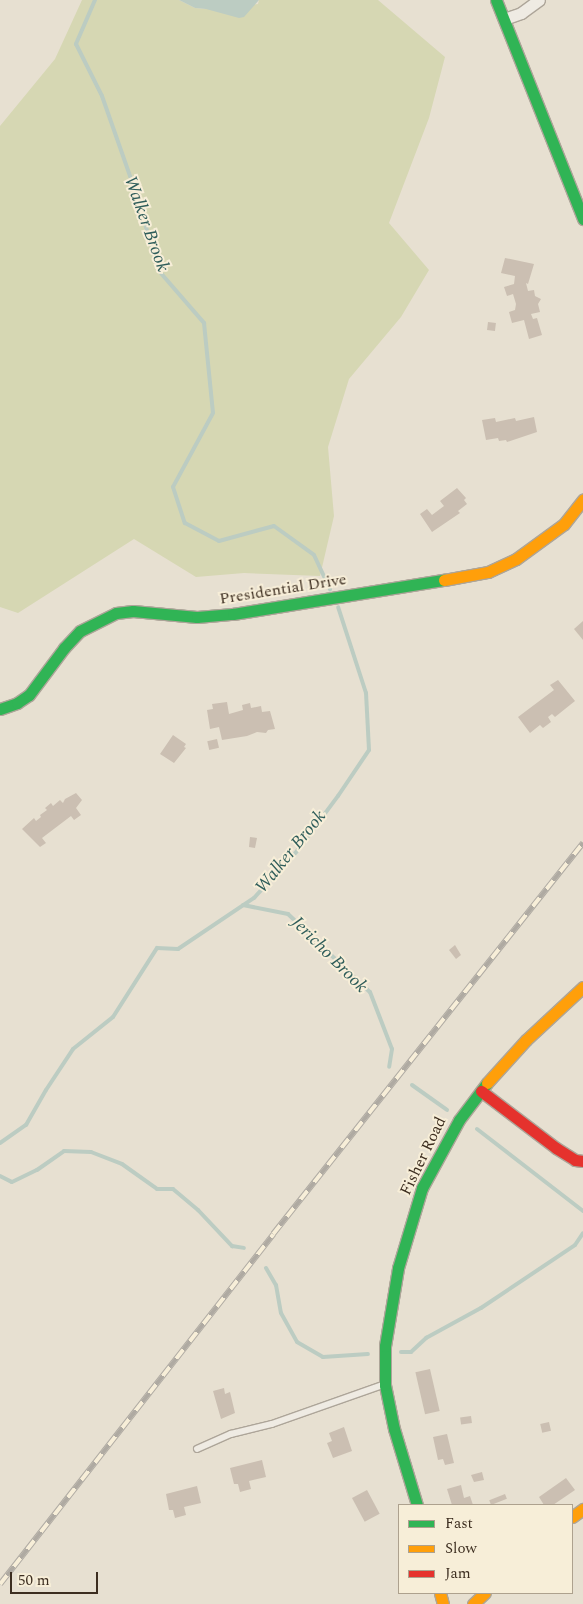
<!DOCTYPE html>
<html>
<head>
<meta charset="utf-8">
<style>
	body { margin:0 }
	#map { position:relative; width:583px; height:1604px; overflow:hidden; background:#e7e0d1; font-family:Spectral,serif }
	div>[style] { position:absolute }
	.green>* { inset:0; background:#d6d7b3 }
	.water>* { inset:0; background:#bcccc2 }
	.stream>* { height:4px; margin:-2px; padding:0 2px; transform-origin:2px; border-radius:2px; background:#bcccc2 }
	.building>* { inset:0; background:#cbbfb2; transform-origin:0 0 }
	.roads { filter:drop-shadow(1px 0 #ada599) drop-shadow(-1px 0 #ada599) drop-shadow(0 1px #ada599) drop-shadow(0 -1px #ada599) }
	.lane>* { height:5.5px; margin:-2.75px; padding:0 2.75px; transform-origin:2.75px; border-radius:2.75px; background:#efebe3 }
	.street>* { height:11px; margin:-5.5px; padding:0 5.5px; transform-origin:5.5px; border-radius:5.5px; background:#efebe3 }
	.fast>* { height:11px; margin:-5.5px; padding:0 5.5px; transform-origin:5.5px; border-radius:5.5px; background:#30b455 }
	.slow>* { height:11px; margin:-5.5px; padding:0 5.5px; transform-origin:5.5px; border-radius:5.5px; background:#ff9f0a }
	.jam>* { height:11px; margin:-5.5px; padding:0 5.5px; transform-origin:5.5px; border-radius:5.5px; background:#e5322d }
	.rail>* { height:5.5px; margin-top:-2.75px; transform-origin:0; background:repeating-linear-gradient(90deg,#f7eed8 0 11px,#afaaa2 0 22px); box-sizing:border-box; border-block:1px solid #afaaa2 }
	span { translate:-50% -50%; white-space:nowrap; text-align:center; line-height:1.15; -webkit-text-stroke:4px #f7eed8; paint-order:stroke }
	.street-label { font-size:16px; color:#3d2e20 }
	.water-label { font-size:18px; color:#2f5d5a; font-style:italic }
	.legend { position:absolute; left:398px; top:1504px; width:175px; height:90px; box-sizing:border-box; background:#f7eed8; border:1px solid #ada18e; margin:0; padding:6px 9px; list-style:none; font-size:15px; color:#3d2e20 }
	.legend li { display:flex; align-items:center; gap:10px; height:25px }
	.legend b { width:25px; border:1px solid #ada18e }
	.scale { position:absolute; left:10px; top:1572px; width:88px; height:22px; box-sizing:border-box; border:2px solid #3d2e20; border-top:0; padding-left:6px; font-size:15px; line-height:18px; white-space:nowrap; color:#3d2e20; -webkit-text-stroke:4px #f7eed8; paint-order:stroke }
</style>
</head>
<body>
<div id="map">
	<div class="green">
		<i style="clip-path:polygon(82px 0,179px 0,195px 8px,206px 9px,258px 4px,259px 0,378px 0,445px 57px,429px 118px,389px 223px,429px 270px,401px 317px,349px 379px,328px 447px,334px 516px,320px 576px,244px 573px,196px 577px,134px 539px,18px 613px,0 607px,0 126px,55px 59px)"></i>
	</div>
	<div class="water">
		<i style="clip-path:polygon(179px 0,259px 0,244px 17px,239px 18px,206px 9px,195px 8px)"></i>
	</div>
	<div class="stream">
		<i style="left:95px;top:0;width:48px;rotate:113.4deg"></i>
		<i style="left:76px;top:44px;width:58px;rotate:63.4deg"></i>
		<i style="left:102px;top:96px;width:100px;rotate:70.7deg"></i>
		<i style="left:135px;top:190px;width:84px;rotate:73.5deg"></i>
		<i style="left:159px;top:271px;width:69px;rotate:49.1deg"></i>
		<i style="left:204px;top:323px;width:90px;rotate:84.3deg"></i>
		<i style="left:213px;top:413px;width:84px;rotate:118.4deg"></i>
		<i style="left:173px;top:487px;width:38px;rotate:72deg"></i>
		<i style="left:185px;top:523px;width:38px;rotate:28deg"></i>
		<i style="left:219px;top:541px;width:57px;rotate:-15.3deg"></i>
		<i style="left:274px;top:526px;width:49px;rotate:35.9deg"></i>
		<i style="left:314px;top:555px;width:38px;rotate:65deg"></i>
		<i style="left:243px;top:905px;width:46px;rotate:11.3deg"></i>
		<i style="left:288px;top:914px;width:113px;rotate:43.6deg"></i>
		<i style="left:370px;top:992px;width:61px;rotate:68.9deg"></i>
		<i style="left:392px;top:1049px;width:18px;rotate:99deg"></i>
		<i style="left:412px;top:1085px;width:43px;rotate:35.5deg"></i>
		<i style="left:477px;top:1129px;width:134px;rotate:37.7deg"></i>
		<i style="left:0;top:1143px;width:32px;rotate:-35deg"></i>
		<i style="left:26px;top:1125px;width:40px;rotate:-60.3deg"></i>
		<i style="left:46px;top:1090px;width:49px;rotate:-56.6deg"></i>
		<i style="left:73px;top:1049px;width:51px;rotate:-38.7deg"></i>
		<i style="left:113px;top:1017px;width:82px;rotate:-57.5deg"></i>
		<i style="left:157px;top:948px;width:21px;rotate:3deg"></i>
		<i style="left:178px;top:949px;width:92px;rotate:-33.9deg"></i>
		<i style="left:254px;top:898px;width:64px;rotate:-47.5deg"></i>
		<i style="left:297px;top:851px;width:69px;rotate:-53.3deg"></i>
		<i style="left:338px;top:796px;width:55px;rotate:-56deg"></i>
		<i style="left:369px;top:750px;width:57px;rotate:-93deg"></i>
		<i style="left:366px;top:693px;width:90px;rotate:-108deg"></i>
		<i style="left:0;top:1176px;width:13px;rotate:27deg"></i>
		<i style="left:12px;top:1182px;width:28px;rotate:-26deg"></i>
		<i style="left:37px;top:1170px;width:33px;rotate:-35deg"></i>
		<i style="left:64px;top:1151px;width:27px;rotate:2deg"></i>
		<i style="left:91px;top:1152px;width:33px;rotate:21deg"></i>
		<i style="left:122px;top:1164px;width:43px;rotate:35.5deg"></i>
		<i style="left:157px;top:1189px;width:16px"></i>
		<i style="left:173px;top:1189px;width:33px;rotate:40deg"></i>
		<i style="left:198px;top:1210px;width:50px;rotate:46.6deg"></i>
		<i style="left:232px;top:1246px;width:12px;rotate:9deg"></i>
		<i style="left:266px;top:1268px;width:20px;rotate:60deg"></i>
		<i style="left:276px;top:1285px;width:28px;rotate:80deg"></i>
		<i style="left:281px;top:1313px;width:33px;rotate:61deg"></i>
		<i style="left:297px;top:1342px;width:30px;rotate:30deg"></i>
		<i style="left:323px;top:1357px;width:45px;rotate:-3.8deg"></i>
		<i style="left:401px;top:1352px;width:10px"></i>
		<i style="left:411px;top:1352px;width:21px;rotate:-43deg"></i>
		<i style="left:426px;top:1338px;width:63px;rotate:-28.6deg"></i>
		<i style="left:481px;top:1308px;width:113px;rotate:-33.8deg"></i>
		<i style="left:575px;top:1245px;width:14px;rotate:-56deg"></i>
	</div>
	<div class="building">
		<i style="clip-path:polygon(505px 258px,534px 264px,528px 284px,526px 283px,528px 291px,534px 290px,535px 296px,541px 299px,538px 304px,540px 312px,531px 314px,533px 319px,537px 318px,542px 335px,529px 339px,524px 320px,512px 323px,509px 312px,515px 310px,516px 304px,513px 294px,507px 296px,504px 287px,514px 284px,515px 276px,501px 273px)"></i>
		<i style="left:488px;top:322px;width:8px;height:8px;rotate:7deg"></i>
		<i style="clip-path:polygon(534px 417px,537px 432px,507px 442px,506px 440px,499px 441px,498px 438px,486px 440px,482px 420px,495px 418px,496px 422px,515px 418px,516px 421px)"></i>
		<i style="clip-path:polygon(457px 488px,466px 498px,464px 500px,467px 504px,458px 511px,460px 513px,432px 532px,420px 514px,427px 509px,432px 515px,444px 506px,440px 501px)"></i>
		<i style="clip-path:polygon(583px 621px,583px 640px,574px 629px)"></i>
		<i style="clip-path:polygon(558px 680px,575px 701px,555px 717px,552px 714px,548px 717px,551px 722px,543px 728px,540px 725px,530px 733px,518px 717px,554px 690px,550px 685px)"></i>
		<i style="clip-path:polygon(227px 702px,229px 714px,243px 710px,242px 705px,250px 703px,251px 708px,261px 706px,262px 712px,270px 711px,275px 729px,268px 730px,266px 733px,257px 732px,247px 736px,222px 740px,219px 727px,210px 729px,207px 710px,213px 709px,212px 704px)"></i>
		<i style="clip-path:polygon(173px 735px,186px 744px,184px 747px,186px 748px,174px 763px,160px 754px)"></i>
		<i style="left:217px;top:739px;width:9px;height:10px;rotate:77deg"></i>
		<i style="clip-path:polygon(76px 793px,82px 800px,76px 808px,81px 815px,74px 820px,71px 816px,42px 838px,46px 843px,40px 847px,22px 829px,34px 818px,36px 821px,41px 817px,40px 815px,47px 810px,45px 808px,51px 803px,53px 806px,60px 800px,63px 803px,65px 799px)"></i>
		<i style="clip-path:polygon(250px 837px,257px 838px,255px 848px,249px 847px)"></i>
		<i style="clip-path:polygon(455px 945px,461px 955px,456px 959px,449px 950px)"></i>
		<i style="left:430px;top:1369px;width:43px;height:15px;rotate:77deg"></i>
		<i style="clip-path:polygon(224px 1388px,225px 1394px,230px 1392px,235px 1413px,221px 1419px,213px 1391px)"></i>
		<i style="left:471px;top:1416px;width:7px;height:11px;rotate:82deg"></i>
		<i style="left:549px;top:1422px;width:9px;height:9px;rotate:77deg"></i>
		<i style="clip-path:polygon(344px 1427px,352px 1451px,333px 1458px,327px 1443px,332px 1441px,329px 1433px)"></i>
		<i style="clip-path:polygon(447px 1434px,454px 1463px,445px 1465px,443px 1459px,438px 1460px,433px 1437px)"></i>
		<i style="clip-path:polygon(262px 1460px,266px 1477px,249px 1481px,251px 1489px,240px 1492px,238px 1484px,234px 1484px,230px 1468px)"></i>
		<i style="clip-path:polygon(482px 1472px,484px 1480px,474px 1482px,471px 1475px)"></i>
		<i style="clip-path:polygon(566px 1478px,575px 1490px,553px 1505px,544px 1505px,539px 1497px)"></i>
		<i style="clip-path:polygon(461px 1485px,464px 1498px,470px 1496px,473px 1505px,452px 1505px,447px 1489px)"></i>
		<i style="clip-path:polygon(197px 1486px,201px 1503px,184px 1507px,186px 1515px,175px 1518px,173px 1510px,169px 1510px,166px 1494px)"></i>
		<i style="left:367px;top:1490px;width:27px;height:17px;rotate:62deg"></i>
		<i style="left:505px;top:1494px;width:5px;height:17px;rotate:68deg"></i>
	</div>
	<div class="roads">
		<div class="lane">
			<i style="left:197px;top:1449px;width:37px;rotate:-24deg"></i>
			<i style="left:231px;top:1434px;width:42px;rotate:-13.7deg"></i>
			<i style="left:272px;top:1424px;width:118px;rotate:-19.4deg"></i>
		</div>
		<div class="street">
			<i style="left:504px;top:19px;width:18px;rotate:-19deg"></i>
			<i style="left:521px;top:13px;width:22px;rotate:-36deg"></i>
		</div>
		<div class="fast">
			<i style="left:496px;top:0;width:236px;rotate:68.3deg"></i>
			<i style="left:0;top:709px;width:18px;rotate:-19deg"></i>
			<i style="left:17px;top:703px;width:14px;rotate:-34deg"></i>
			<i style="left:29px;top:695px;width:59px;rotate:-53.3deg"></i>
			<i style="left:64px;top:648px;width:23px;rotate:-47deg"></i>
			<i style="left:80px;top:631px;width:40px;rotate:-26.6deg"></i>
			<i style="left:116px;top:613px;width:17px;rotate:-7deg"></i>
			<i style="left:133px;top:611px;width:64px;rotate:5.4deg"></i>
			<i style="left:197px;top:617px;width:36px;rotate:-5deg"></i>
			<i style="left:233px;top:614px;width:214px;rotate:-9.2deg"></i>
			<i style="left:417px;top:1505px;width:79px;rotate:-106.8deg"></i>
			<i style="left:394px;top:1429px;width:45px;rotate:-101.6deg"></i>
			<i style="left:385px;top:1385px;width:39px;rotate:-90deg"></i>
			<i style="left:385px;top:1346px;width:79px;rotate:-80.5deg"></i>
			<i style="left:398px;top:1268px;width:84px;rotate:-73.3deg"></i>
			<i style="left:422px;top:1188px;width:77px;rotate:-61.4deg"></i>
			<i style="left:459px;top:1120px;width:46px;rotate:-52.9deg"></i>
		</div>
		<div class="slow">
			<i style="left:444px;top:580px;width:45px;rotate:-10.3deg"></i>
			<i style="left:488px;top:572px;width:31px;rotate:-25deg"></i>
			<i style="left:516px;top:559px;width:59px;rotate:-36.1deg"></i>
			<i style="left:564px;top:524px;width:31px;rotate:-52deg"></i>
			<i style="left:487px;top:1083px;width:58px;rotate:-47.8deg"></i>
			<i style="left:526px;top:1040px;width:78px;rotate:-42.9deg"></i>
			<i style="left:572px;top:1517px;width:14px;rotate:-36deg"></i>
			<i style="left:440px;top:1593px;width:11px;rotate:75deg"></i>
			<i style="left:473px;top:1604px;width:16px;rotate:-43deg"></i>
		</div>
		<div class="jam">
			<i style="left:481px;top:1091px;width:94px;rotate:37.2deg"></i>
			<i style="left:556px;top:1148px;width:22px;rotate:32deg"></i>
			<i style="left:575px;top:1160px;width:8px;rotate:7deg"></i>
		</div>
	</div>
	<div class="rail">
		<i style="left:0;top:1584px;width:444px;rotate:-52deg"></i>
		<i style="left:273px;top:1234px;width:499px;rotate:-51.6deg"></i>
	</div>
	<div class="street-label">
		<span style="left:283px;top:589px;rotate:-9deg">Presidential Drive</span>
		<span style="left:423px;top:1156px;rotate:-64deg">Fisher Road</span>
	</div>
	<div class="water-label">
		<span style="left:146px;top:224px;rotate:70deg">Walker Brook</span>
		<span style="left:291px;top:852px;rotate:-51deg">Walker Brook</span>
		<span style="left:329px;top:955px;rotate:45deg">Jericho Brook</span>
	</div>
	<ul class="legend">
	<li><b style="height:6px;background:#30b455"></b>Fast</li>
	<li><b style="height:6px;background:#ff9f0a"></b>Slow</li>
	<li><b style="height:6px;background:#e5322d"></b>Jam</li>
	</ul>
	<div class="scale">50 m</div>
</div>
</body>
</html>
